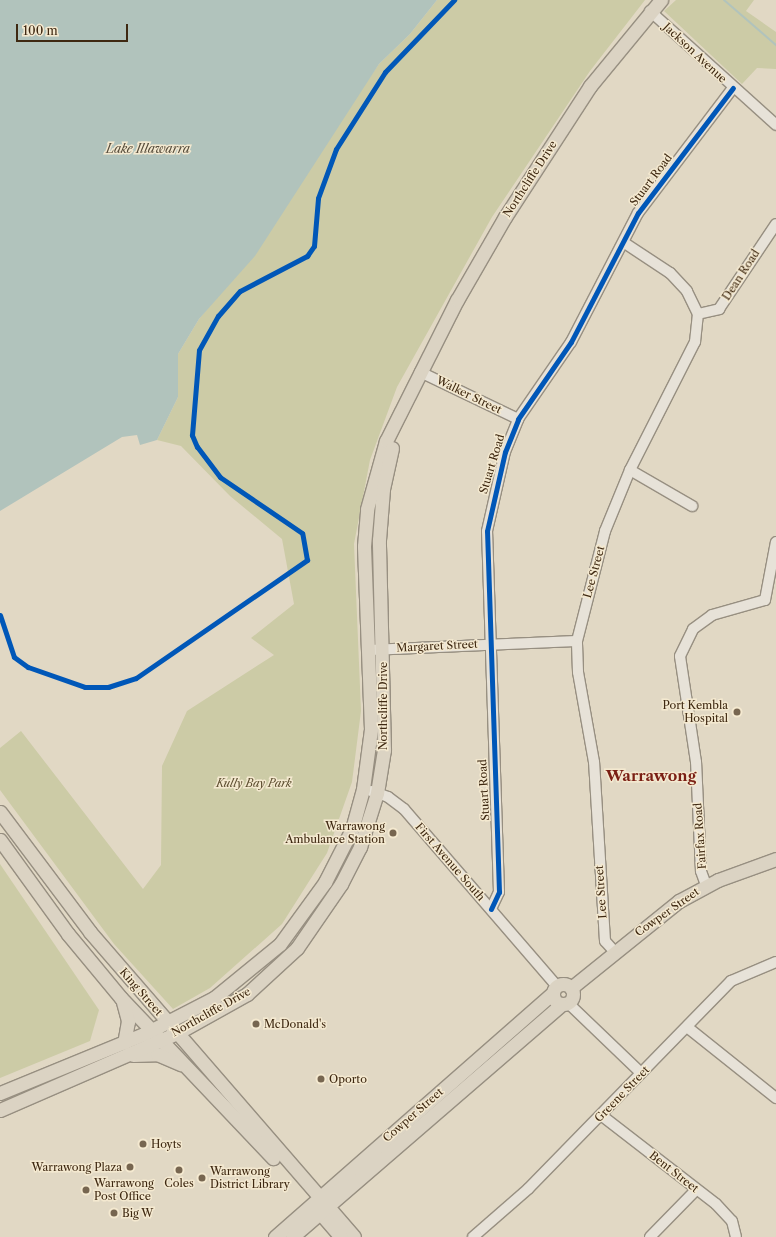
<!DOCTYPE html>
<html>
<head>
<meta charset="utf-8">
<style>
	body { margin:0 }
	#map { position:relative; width:776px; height:1237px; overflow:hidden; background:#e1d8c4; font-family:"Libre Caslon Text",serif }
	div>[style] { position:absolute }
	.green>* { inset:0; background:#cccba6 }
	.water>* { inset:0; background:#b1c3bc }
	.stream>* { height:2px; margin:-1px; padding:0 1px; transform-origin:1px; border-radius:1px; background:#b1c3bc }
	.roads { filter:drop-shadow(1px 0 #978f81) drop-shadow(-1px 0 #978f81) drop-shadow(0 1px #978f81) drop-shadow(0 -1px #978f81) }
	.minor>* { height:10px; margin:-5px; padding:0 5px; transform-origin:5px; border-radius:5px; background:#e7e2d8 }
	.major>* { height:13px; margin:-6.5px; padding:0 6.5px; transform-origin:6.5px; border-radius:6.5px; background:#dbd3c3 }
	.major>.ring { margin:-6.5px; padding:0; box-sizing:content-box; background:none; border:13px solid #dbd3c3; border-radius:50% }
	.cycleway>* { height:5px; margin:-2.5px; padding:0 2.5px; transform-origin:2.5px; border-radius:2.5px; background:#0057b8 }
	.dots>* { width:11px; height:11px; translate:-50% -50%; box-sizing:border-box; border:2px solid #f4e9d0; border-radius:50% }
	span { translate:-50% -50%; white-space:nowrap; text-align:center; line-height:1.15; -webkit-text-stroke:3px #f4e9d0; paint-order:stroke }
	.street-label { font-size:11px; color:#3e2811 }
	.poi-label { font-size:11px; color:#3e2811 }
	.right { translate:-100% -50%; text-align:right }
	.left { translate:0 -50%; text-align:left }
	.park-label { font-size:11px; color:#5d4e30; font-style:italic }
	.water-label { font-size:12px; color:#564c3b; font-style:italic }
	.district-label { font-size:15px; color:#7a1f14; font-weight:700 }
	.scale { position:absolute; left:16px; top:24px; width:112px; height:18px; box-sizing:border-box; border:2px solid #3e2811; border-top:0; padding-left:5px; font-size:12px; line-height:14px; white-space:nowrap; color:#3e2811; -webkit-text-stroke:3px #f4e9d0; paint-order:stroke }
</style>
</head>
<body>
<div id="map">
	<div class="green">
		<i style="clip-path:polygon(437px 0,645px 0,590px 71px,492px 217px,397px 387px,370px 460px,354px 544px,361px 711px,352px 782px,327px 853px,282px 924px,210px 988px,173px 1009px,114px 944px,0 790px,0 748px,21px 731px,143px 889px,161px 865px,162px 766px,187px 711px,274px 655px,251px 638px,294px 604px,282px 539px,230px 496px,181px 446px,157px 440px,178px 397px,178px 354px,199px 319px,224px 288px,379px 64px,410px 34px)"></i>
		<i style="clip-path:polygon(676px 0,754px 0,746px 11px,776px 32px,776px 69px,757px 68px,742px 84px,664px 11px)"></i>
		<i style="clip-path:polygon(0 864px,99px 1010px,90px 1041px,0 1078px)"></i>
	</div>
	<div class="water">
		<i style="clip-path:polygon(0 0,437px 0,410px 34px,379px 64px,255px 256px,199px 319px,178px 354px,178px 397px,157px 440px,140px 445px,137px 435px,122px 437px,0 511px)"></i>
	</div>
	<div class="stream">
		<i style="left:724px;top:0;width:69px;rotate:40.9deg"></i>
	</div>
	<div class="roads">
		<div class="minor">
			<i style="left:650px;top:11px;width:170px;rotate:42.1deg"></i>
			<i style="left:698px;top:314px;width:22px;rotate:-13deg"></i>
			<i style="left:719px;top:309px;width:102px;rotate:-56.2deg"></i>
			<i style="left:420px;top:372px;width:109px;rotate:25.6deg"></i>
			<i style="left:630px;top:470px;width:72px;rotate:30.1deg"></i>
			<i style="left:369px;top:650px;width:208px;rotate:-2.5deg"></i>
			<i style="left:371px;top:791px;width:18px;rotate:19deg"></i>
			<i style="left:388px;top:797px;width:20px;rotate:37deg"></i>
			<i style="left:404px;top:809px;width:234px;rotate:49.2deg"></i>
			<i style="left:706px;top:885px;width:15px;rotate:-110deg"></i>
			<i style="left:701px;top:871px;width:109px;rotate:-92.6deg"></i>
			<i style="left:696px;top:762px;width:107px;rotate:-98.6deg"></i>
			<i style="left:680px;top:656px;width:30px;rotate:-64deg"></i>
			<i style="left:693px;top:629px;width:24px;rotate:-36deg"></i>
			<i style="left:712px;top:615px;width:55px;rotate:-15.8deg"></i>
			<i style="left:765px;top:600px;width:59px;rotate:-79.3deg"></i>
			<i style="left:491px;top:909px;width:19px;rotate:-65deg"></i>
			<i style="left:499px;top:892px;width:361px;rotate:-91.9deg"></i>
			<i style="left:487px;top:531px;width:81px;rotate:-77.2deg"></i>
			<i style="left:505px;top:452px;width:35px;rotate:-68deg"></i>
			<i style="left:518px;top:419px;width:93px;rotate:-55.5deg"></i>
			<i style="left:571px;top:342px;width:145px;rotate:-62.6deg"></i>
			<i style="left:638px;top:213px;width:157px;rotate:-52.8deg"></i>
			<i style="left:614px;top:951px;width:13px;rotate:-132deg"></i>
			<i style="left:605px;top:941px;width:179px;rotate:-93.5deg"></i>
			<i style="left:594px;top:762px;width:91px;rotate:-100.1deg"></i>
			<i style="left:578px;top:672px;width:31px;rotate:-92deg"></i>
			<i style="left:577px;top:641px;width:114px;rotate:-75.7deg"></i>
			<i style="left:605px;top:531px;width:66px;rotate:-67.7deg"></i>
			<i style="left:630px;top:470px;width:144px;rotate:-63.1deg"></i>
			<i style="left:695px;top:342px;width:28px;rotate:-84deg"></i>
			<i style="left:698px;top:314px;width:25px;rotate:-116deg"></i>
			<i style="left:687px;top:291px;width:25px;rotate:-133deg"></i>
			<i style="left:670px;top:273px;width:56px;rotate:-146.6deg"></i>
			<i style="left:568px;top:1003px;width:101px;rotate:43.8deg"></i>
			<i style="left:687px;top:1027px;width:114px;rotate:38.6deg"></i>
			<i style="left:601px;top:1115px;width:145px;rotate:37.7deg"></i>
			<i style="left:716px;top:1204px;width:23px;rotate:47deg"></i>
			<i style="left:732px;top:1221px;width:16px;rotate:76deg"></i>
			<i style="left:473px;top:1237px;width:73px;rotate:-41.1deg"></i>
			<i style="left:528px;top:1189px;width:291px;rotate:-45.7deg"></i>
			<i style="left:731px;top:981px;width:49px;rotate:-22.9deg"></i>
			<i style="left:650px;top:1237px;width:66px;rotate:-45.6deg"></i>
		</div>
		<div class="major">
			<i style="left:0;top:812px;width:150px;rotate:53.1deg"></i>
			<i style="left:90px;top:932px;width:403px;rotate:49.1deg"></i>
			<i style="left:0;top:840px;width:116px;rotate:54.1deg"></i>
			<i style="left:68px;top:934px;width:83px;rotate:50.4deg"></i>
			<i style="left:121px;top:998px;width:221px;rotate:46.5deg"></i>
			<i class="ring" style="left:553px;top:984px;width:7px;height:7px"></i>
			<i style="left:571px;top:988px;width:139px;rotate:-38.9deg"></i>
			<i style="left:679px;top:901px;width:44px;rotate:-28.3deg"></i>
			<i style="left:718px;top:880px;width:62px;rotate:-19.9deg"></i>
			<i style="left:123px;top:1002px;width:20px;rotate:75deg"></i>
			<i style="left:128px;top:1021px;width:22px;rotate:100deg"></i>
			<i style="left:133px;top:1055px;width:24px;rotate:-2deg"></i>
			<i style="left:157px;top:1054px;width:26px;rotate:23deg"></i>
			<i style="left:0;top:1093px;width:156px;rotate:-22.3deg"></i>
			<i style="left:144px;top:1034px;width:79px;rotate:-27.2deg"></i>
			<i style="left:214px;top:998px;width:85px;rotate:-39.3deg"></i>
			<i style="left:280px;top:944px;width:77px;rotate:-54deg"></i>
			<i style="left:325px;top:882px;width:59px;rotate:-63deg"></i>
			<i style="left:352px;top:829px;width:41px;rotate:-74.6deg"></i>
			<i style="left:363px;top:789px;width:61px;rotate:-82.4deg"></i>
			<i style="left:371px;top:729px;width:183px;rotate:-92.2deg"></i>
			<i style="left:364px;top:546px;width:37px;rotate:-85deg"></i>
			<i style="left:367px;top:509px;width:71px;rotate:-74.4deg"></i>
			<i style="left:386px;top:441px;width:158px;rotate:-63.3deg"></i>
			<i style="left:457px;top:300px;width:96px;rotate:-60deg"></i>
			<i style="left:505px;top:217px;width:156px;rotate:-57deg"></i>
			<i style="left:590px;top:86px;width:112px;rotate:-50.5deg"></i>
			<i style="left:0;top:1110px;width:193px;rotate:-23.5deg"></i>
			<i style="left:177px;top:1033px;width:80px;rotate:-29.1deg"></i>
			<i style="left:247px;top:994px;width:68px;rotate:-42.6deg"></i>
			<i style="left:297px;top:948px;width:78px;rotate:-55.5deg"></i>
			<i style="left:341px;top:884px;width:42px;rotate:-62.8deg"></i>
			<i style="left:360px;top:847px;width:57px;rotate:-72.5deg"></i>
			<i style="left:377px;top:793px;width:44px;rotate:-80.8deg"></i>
			<i style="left:384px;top:750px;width:210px;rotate:-91.4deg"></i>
			<i style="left:379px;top:540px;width:51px;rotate:-85.5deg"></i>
			<i style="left:383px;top:489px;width:42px;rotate:-77.6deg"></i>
			<i style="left:321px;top:1214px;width:30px;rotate:49deg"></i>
			<i style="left:275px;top:1237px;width:368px;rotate:-41.3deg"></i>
			<i style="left:292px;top:1237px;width:355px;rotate:-40.8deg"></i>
		</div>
	</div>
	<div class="cycleway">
		<i style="left:0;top:615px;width:44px;rotate:71.6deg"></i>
		<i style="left:14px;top:657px;width:17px;rotate:36deg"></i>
		<i style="left:28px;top:667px;width:60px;rotate:19.3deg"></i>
		<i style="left:85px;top:687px;width:23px"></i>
		<i style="left:108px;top:687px;width:29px;rotate:-18deg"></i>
		<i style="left:136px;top:678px;width:208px;rotate:-34.6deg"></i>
		<i style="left:307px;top:560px;width:27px;rotate:-100deg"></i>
		<i style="left:302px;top:533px;width:99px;rotate:-145.7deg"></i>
		<i style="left:220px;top:477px;width:38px;rotate:-127deg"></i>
		<i style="left:197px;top:447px;width:13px;rotate:-113deg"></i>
		<i style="left:192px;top:435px;width:85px;rotate:-85.3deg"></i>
		<i style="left:199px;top:350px;width:39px;rotate:-61deg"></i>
		<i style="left:218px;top:316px;width:33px;rotate:-49deg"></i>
		<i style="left:240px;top:291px;width:76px;rotate:-27.6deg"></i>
		<i style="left:307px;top:256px;width:12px;rotate:-55deg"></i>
		<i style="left:314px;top:246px;width:48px;rotate:-85.2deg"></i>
		<i style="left:318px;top:198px;width:52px;rotate:-69.8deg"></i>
		<i style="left:336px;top:149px;width:91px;rotate:-57.5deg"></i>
		<i style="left:385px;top:72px;width:100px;rotate:-46.2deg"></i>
		<i style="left:491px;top:909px;width:19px;rotate:-65deg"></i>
		<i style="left:499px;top:892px;width:361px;rotate:-91.9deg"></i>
		<i style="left:487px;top:531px;width:81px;rotate:-77.2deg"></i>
		<i style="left:505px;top:452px;width:35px;rotate:-68deg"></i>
		<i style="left:518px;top:419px;width:93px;rotate:-55.5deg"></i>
		<i style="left:571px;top:342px;width:145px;rotate:-62.6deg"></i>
		<i style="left:638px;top:213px;width:157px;rotate:-52.8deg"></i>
	</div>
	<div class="dots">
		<i style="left:737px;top:712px;background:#776650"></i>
		<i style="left:393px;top:833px;background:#776650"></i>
		<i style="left:256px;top:1024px;background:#776650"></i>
		<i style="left:321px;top:1079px;background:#776650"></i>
		<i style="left:143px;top:1144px;background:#776650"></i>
		<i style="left:130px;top:1167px;background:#776650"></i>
		<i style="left:179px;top:1170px;background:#776650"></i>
		<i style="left:202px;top:1178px;background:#776650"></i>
		<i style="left:86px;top:1190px;background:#776650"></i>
		<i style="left:114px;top:1213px;background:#776650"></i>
	</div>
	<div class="street-label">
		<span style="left:695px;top:53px;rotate:43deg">Jackson Avenue</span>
		<span style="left:530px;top:179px;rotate:-57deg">Northcliffe Drive</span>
		<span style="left:651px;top:180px;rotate:-53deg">Stuart Road</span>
		<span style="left:741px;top:275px;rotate:-57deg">Dean Road</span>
		<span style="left:469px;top:395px;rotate:26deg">Walker Street</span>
		<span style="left:492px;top:464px;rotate:-73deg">Stuart Road</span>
		<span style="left:594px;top:572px;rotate:-75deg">Lee Street</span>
		<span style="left:437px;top:646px;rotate:-3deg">Margaret Street</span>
		<span style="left:383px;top:706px;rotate:-90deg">Northcliffe Drive</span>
		<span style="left:484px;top:790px;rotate:-93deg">Stuart Road</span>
		<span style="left:700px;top:836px;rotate:-94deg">Fairfax Road</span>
		<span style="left:450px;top:862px;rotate:49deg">First Avenue South</span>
		<span style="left:601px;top:892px;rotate:-94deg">Lee Street</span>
		<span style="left:667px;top:912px;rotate:-35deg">Cowper Street</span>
		<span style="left:141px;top:992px;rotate:49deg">King Street</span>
		<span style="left:211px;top:1012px;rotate:-29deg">Northcliffe Drive</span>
		<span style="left:622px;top:1094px;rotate:-46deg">Greene Street</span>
		<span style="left:413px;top:1115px;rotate:-41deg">Cowper Street</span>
		<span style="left:674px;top:1172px;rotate:38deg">Bent Street</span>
	</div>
	<div class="poi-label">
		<span class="right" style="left:728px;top:712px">Port Kembla<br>Hospital</span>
		<span class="right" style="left:385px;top:833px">Warrawong<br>Ambulance Station</span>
		<span class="left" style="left:264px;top:1024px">McDonald's</span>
		<span class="left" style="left:329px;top:1079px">Oporto</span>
		<span class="left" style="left:151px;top:1144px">Hoyts</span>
		<span class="right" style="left:122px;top:1167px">Warrawong Plaza</span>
		<span class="left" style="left:210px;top:1178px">Warrawong<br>District Library</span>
		<span style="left:179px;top:1183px">Coles</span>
		<span class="left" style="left:94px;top:1190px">Warrawong<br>Post Office</span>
		<span class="left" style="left:122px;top:1213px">Big W</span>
	</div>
	<div class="park-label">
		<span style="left:254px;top:783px">Kully Bay Park</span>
	</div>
	<div class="water-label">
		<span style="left:148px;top:149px">Lake Illawarra</span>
	</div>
	<div class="district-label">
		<span style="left:651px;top:776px">Warrawong</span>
	</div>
	<div class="scale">100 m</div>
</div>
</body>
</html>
